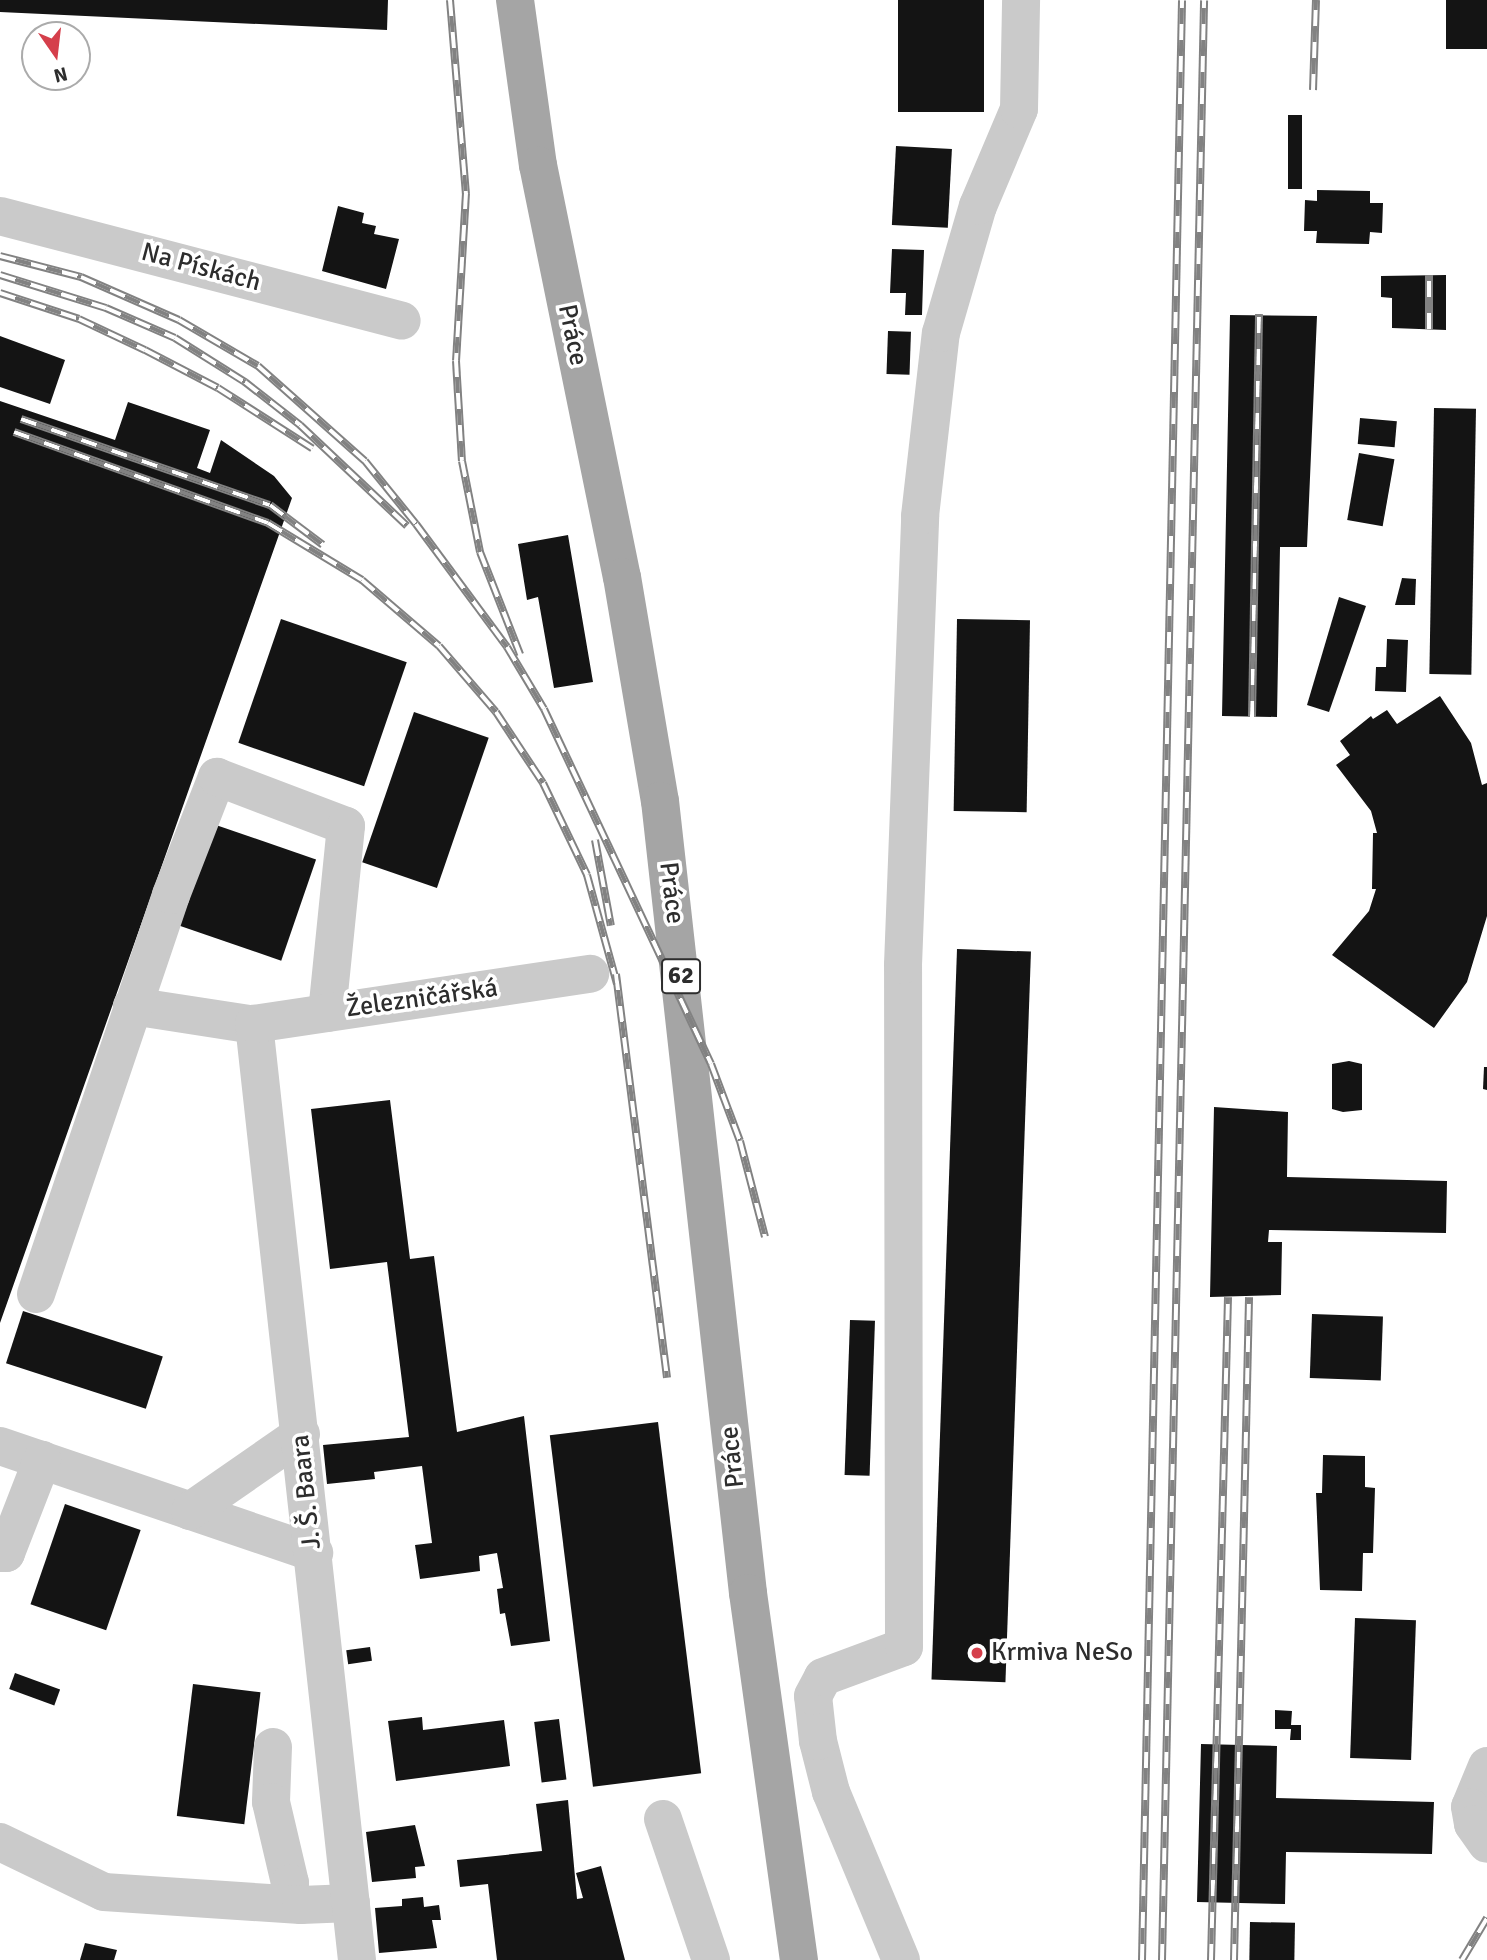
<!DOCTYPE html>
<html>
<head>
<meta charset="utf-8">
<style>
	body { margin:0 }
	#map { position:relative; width:1487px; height:1960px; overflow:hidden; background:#fff; font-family:Signika,sans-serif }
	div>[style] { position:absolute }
	.building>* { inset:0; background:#141414; transform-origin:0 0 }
	.minor>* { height:38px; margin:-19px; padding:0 19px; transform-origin:19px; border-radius:19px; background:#cacaca }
	.major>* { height:38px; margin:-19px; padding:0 19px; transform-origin:19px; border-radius:19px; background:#a5a5a5 }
	.rail>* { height:8px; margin-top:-4px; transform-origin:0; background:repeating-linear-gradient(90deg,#fff 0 16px,#828282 0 32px); box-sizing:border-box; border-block:2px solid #828282 }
	.dots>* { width:19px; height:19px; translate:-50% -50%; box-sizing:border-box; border:4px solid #fff; border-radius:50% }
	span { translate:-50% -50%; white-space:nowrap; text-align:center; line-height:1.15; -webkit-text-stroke:7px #fff; paint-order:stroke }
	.shield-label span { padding:2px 5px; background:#fff; border:2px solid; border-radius:5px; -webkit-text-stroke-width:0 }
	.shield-label { font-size:24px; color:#2d2d2d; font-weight:700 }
	.street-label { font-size:26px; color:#2d2d2d }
	.poi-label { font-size:26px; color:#2d2d2d }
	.left { translate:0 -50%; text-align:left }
	.north { position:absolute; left:21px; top:21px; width:70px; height:70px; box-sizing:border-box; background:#fff; border:2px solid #ababab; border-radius:50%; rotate:166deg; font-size:19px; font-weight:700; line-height:28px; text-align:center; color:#2d2d2d }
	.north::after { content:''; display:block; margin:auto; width:24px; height:32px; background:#d53f4b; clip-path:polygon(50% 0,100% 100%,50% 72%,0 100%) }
</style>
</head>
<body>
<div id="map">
	<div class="building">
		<i style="clip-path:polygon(0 0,388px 0,387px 30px,0 12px)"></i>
		<i style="left:898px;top:0;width:86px;height:112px"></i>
		<i style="left:1446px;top:0;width:41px;height:49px"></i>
		<i style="left:1288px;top:115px;width:14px;height:74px"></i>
		<i style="left:896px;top:146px;width:56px;height:79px;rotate:3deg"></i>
		<i style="clip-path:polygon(1317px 190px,1370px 191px,1370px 203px,1383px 203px,1382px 233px,1370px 232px,1369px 244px,1316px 243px,1317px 231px,1304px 231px,1305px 200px,1317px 201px)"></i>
		<i style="clip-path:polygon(338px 206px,364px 213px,362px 223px,376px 226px,374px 234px,399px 239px,386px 289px,322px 271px)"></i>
		<i style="clip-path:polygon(892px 249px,924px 250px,922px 315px,905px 315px,906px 293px,890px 293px)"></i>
		<i style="clip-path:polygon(1446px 275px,1446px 330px,1392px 328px,1392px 298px,1381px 297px,1381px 276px)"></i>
		<i style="clip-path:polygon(1230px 315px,1317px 316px,1307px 547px,1280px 547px,1277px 717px,1222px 716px)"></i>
		<i style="left:888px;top:331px;width:23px;height:43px;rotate:2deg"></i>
		<i style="clip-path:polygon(0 336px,65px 360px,50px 404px,0 387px)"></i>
		<i style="clip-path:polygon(0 401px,115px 440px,128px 402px,210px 430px,197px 468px,210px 473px,221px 440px,274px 476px,292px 498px,0 1323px)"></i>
		<i style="left:1434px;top:408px;width:42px;height:266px;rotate:1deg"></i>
		<i style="left:1360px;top:418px;width:37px;height:26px;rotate:5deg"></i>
		<i style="left:1359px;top:453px;width:36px;height:68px;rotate:10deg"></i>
		<i style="clip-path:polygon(568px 535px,593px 682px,554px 688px,538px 597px,527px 600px,518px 544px)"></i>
		<i style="clip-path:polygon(1402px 578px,1416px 579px,1415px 605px,1395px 605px)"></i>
		<i style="clip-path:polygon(1339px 597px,1366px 606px,1329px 712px,1307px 705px)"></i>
		<i style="left:281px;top:619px;width:133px;height:131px;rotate:19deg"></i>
		<i style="left:957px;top:619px;width:73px;height:192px;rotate:1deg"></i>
		<i style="clip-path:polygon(1387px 639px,1408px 640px,1406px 692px,1375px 691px,1376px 667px,1386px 667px)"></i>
		<i style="clip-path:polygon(1440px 696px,1471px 743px,1482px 785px,1487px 783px,1487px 916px,1467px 982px,1434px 1028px,1332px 955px,1369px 911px,1376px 889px,1372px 889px,1373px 833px,1377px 833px,1371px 811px,1336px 765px,1350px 755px,1340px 741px,1371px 716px,1373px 719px,1387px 710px,1397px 724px)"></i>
		<i style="left:414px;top:712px;width:79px;height:159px;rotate:19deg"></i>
		<i style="left:213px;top:824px;width:109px;height:107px;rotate:19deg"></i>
		<i style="left:957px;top:949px;width:74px;height:731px;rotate:2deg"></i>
		<i style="clip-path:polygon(1349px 1061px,1362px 1064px,1362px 1110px,1343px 1112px,1332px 1109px,1332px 1064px)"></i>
		<i style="clip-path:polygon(1484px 1067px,1487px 1067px,1487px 1090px,1483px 1089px)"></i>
		<i style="clip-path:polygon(390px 1100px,410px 1259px,434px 1256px,457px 1432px,524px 1416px,550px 1641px,511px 1646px,505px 1613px,500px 1614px,497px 1589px,503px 1588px,497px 1553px,479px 1556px,480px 1571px,420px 1579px,415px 1545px,432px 1543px,422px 1466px,374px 1472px,375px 1479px,327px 1484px,323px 1445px,409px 1437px,387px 1262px,330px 1269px,311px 1109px)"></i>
		<i style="clip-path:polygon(1214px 1107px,1288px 1112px,1287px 1177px,1447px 1181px,1446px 1233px,1269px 1230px,1268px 1242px,1282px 1242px,1281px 1295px,1210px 1297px)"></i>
		<i style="left:23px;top:1311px;width:147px;height:55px;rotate:18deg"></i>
		<i style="left:1312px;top:1314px;width:71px;height:64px;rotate:2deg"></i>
		<i style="left:850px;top:1320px;width:25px;height:155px;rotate:2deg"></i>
		<i style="left:658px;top:1422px;width:354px;height:109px;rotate:83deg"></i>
		<i style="clip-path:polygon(1323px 1455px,1365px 1456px,1365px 1487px,1375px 1488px,1373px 1553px,1363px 1553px,1362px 1591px,1320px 1590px,1316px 1493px,1322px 1493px)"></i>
		<i style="left:65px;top:1504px;width:80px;height:106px;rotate:19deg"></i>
		<i style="left:1355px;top:1618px;width:61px;height:140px;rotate:2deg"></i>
		<i style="left:370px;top:1647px;width:14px;height:24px;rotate:82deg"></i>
		<i style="left:15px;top:1673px;width:48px;height:17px;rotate:20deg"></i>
		<i style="left:193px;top:1684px;width:68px;height:133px;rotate:7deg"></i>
		<i style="clip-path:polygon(1275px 1710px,1292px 1711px,1291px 1725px,1301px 1725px,1301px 1740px,1290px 1740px,1291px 1729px,1275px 1729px)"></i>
		<i style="clip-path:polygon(422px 1717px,423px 1730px,504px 1720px,510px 1766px,396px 1781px,388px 1721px)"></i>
		<i style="left:559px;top:1719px;width:61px;height:25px;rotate:83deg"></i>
		<i style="clip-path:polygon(1201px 1744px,1277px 1746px,1276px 1798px,1434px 1802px,1432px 1854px,1286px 1852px,1285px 1904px,1197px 1902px)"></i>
		<i style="clip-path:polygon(568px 1800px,577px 1899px,583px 1898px,576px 1873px,601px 1866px,625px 1960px,497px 1960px,488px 1884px,460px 1887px,457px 1860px,542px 1851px,536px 1804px)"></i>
		<i style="clip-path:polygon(415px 1825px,425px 1866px,415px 1867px,416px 1878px,372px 1882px,366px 1832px)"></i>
		<i style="clip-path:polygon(423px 1897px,424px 1907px,439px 1905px,441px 1920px,432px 1920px,437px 1948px,379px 1953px,375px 1908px,402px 1906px,402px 1899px)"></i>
		<i style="left:1250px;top:1922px;width:45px;height:38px;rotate:1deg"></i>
		<i style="clip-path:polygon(85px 1943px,117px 1950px,114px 1960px,80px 1960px)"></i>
	</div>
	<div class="minor">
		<i style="left:0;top:216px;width:415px;rotate:14.6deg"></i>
		<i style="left:132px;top:1006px;width:117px;rotate:8.8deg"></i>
		<i style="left:36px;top:1294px;width:421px;rotate:-71.3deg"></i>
		<i style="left:171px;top:895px;width:127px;rotate:-68.7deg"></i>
		<i style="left:217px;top:777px;width:138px;rotate:20.8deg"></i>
		<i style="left:346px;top:826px;width:188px;rotate:95.8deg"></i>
		<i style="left:0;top:1446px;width:332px;rotate:18.8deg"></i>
		<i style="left:190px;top:1511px;width:135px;rotate:-34.7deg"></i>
		<i style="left:0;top:1553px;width:6px"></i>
		<i style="left:6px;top:1553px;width:100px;rotate:-68.8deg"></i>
		<i style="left:273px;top:1747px;width:55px;rotate:92.1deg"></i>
		<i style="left:271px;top:1802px;width:83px;rotate:76.8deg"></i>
		<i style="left:290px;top:1883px;width:21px;rotate:95deg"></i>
		<i style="left:1487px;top:1766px;width:44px;rotate:112.5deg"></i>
		<i style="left:1470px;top:1807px;width:17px;rotate:80deg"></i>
		<i style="left:1473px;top:1824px;width:24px;rotate:55deg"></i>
		<i style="left:663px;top:1819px;width:149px;rotate:71.2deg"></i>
		<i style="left:0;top:1842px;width:115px;rotate:25.7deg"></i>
		<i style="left:104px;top:1892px;width:197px;rotate:3.8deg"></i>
		<i style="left:301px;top:1905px;width:50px;rotate:-2.3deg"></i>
		<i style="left:357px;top:1960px;width:942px;rotate:-96.28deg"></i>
		<i style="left:254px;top:1024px;width:340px;rotate:-8.5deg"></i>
		<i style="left:901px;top:1960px;width:182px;rotate:-112.6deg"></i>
		<i style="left:831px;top:1792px;width:53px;rotate:-104.3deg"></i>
		<i style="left:818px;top:1741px;width:45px;rotate:-96.3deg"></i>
		<i style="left:813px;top:1696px;width:21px;rotate:-62deg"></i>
		<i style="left:823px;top:1677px;width:86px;rotate:-20.3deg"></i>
		<i style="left:904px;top:1647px;width:682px;rotate:-90.08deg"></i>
		<i style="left:903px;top:965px;width:449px;rotate:-87.8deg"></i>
		<i style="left:920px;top:516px;width:184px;rotate:-83.5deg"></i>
		<i style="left:941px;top:333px;width:132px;rotate:-73.8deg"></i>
		<i style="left:978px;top:206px;width:105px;rotate:-67.1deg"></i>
		<i style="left:1019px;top:109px;width:109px;rotate:-88.9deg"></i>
	</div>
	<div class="major">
		<i style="left:515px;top:0;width:167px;rotate:82.1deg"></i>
		<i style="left:538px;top:165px;width:420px;rotate:78.5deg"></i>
		<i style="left:622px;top:577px;width:227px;rotate:80.4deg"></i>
		<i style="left:660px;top:801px;width:797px;rotate:83.66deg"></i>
		<i style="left:748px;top:1593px;width:371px;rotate:82.1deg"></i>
	</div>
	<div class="rail">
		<i style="left:450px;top:0;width:194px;rotate:85.3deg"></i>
		<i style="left:466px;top:193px;width:168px;rotate:93.4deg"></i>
		<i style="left:456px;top:361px;width:100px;rotate:86.6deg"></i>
		<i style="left:462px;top:461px;width:93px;rotate:78.8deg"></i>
		<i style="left:480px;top:552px;width:110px;rotate:68.6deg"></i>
		<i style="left:1313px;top:90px;width:90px;rotate:-88.1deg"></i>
		<i style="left:0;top:256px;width:84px;rotate:14.5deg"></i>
		<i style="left:81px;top:277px;width:107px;rotate:23.7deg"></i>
		<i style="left:179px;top:320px;width:91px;rotate:30.2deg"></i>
		<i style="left:258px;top:366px;width:143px;rotate:41.6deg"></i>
		<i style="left:365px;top:461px;width:81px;rotate:51deg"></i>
		<i style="left:416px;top:524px;width:153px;rotate:53.5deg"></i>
		<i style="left:507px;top:647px;width:72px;rotate:59.2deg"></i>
		<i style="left:544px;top:709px;width:392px;rotate:64.8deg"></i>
		<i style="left:711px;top:1064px;width:82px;rotate:69.4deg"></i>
		<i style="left:740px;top:1141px;width:99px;rotate:75.4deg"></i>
		<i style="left:0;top:275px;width:111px;rotate:17.3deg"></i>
		<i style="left:106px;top:308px;width:75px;rotate:23.5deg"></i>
		<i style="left:175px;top:338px;width:83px;rotate:32.2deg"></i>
		<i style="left:245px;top:382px;width:70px;rotate:38deg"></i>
		<i style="left:300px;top:425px;width:147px;rotate:43.3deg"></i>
		<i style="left:0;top:293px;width:83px;rotate:18.2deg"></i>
		<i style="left:79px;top:319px;width:73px;rotate:25.2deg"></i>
		<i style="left:145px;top:350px;width:82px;rotate:27.5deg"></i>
		<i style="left:218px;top:388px;width:112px;rotate:32.6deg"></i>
		<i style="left:1429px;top:329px;width:54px;rotate:-90deg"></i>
		<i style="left:21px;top:419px;width:263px;rotate:19.1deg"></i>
		<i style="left:270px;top:505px;width:66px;rotate:37deg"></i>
		<i style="left:14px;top:432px;width:270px;rotate:19.7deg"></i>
		<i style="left:268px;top:523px;width:110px;rotate:31.2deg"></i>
		<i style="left:362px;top:580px;width:101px;rotate:40.6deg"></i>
		<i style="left:439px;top:646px;width:87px;rotate:49.2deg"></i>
		<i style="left:496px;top:712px;width:85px;rotate:56.5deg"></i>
		<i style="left:543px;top:783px;width:102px;rotate:64.4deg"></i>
		<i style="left:587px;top:875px;width:113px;rotate:74.6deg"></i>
		<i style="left:1252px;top:717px;width:403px;rotate:-89deg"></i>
		<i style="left:595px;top:840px;width:87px;rotate:79.5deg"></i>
		<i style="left:616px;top:974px;width:407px;rotate:82.8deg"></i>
		<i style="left:1142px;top:1960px;width:1960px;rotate:-88.83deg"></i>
		<i style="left:1162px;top:1960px;width:1960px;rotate:-88.77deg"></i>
		<i style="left:1211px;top:1960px;width:663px;rotate:-88.53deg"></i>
		<i style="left:1234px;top:1960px;width:663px;rotate:-88.7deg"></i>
		<i style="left:1462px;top:1960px;width:49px;rotate:-59.2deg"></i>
	</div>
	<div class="dots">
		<i style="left:977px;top:1653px;background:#d53f4b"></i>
	</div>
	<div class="shield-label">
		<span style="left:681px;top:976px">62</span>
	</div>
	<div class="street-label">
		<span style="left:201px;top:268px;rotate:15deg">Na Pískách</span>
		<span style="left:572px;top:335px;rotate:78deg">Práce</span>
		<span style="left:671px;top:893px;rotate:83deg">Práce</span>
		<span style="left:422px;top:999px;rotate:-8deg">Železničářská</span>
		<span style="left:733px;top:1457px;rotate:-96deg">Práce</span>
		<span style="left:307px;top:1492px;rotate:-96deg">J. Š. Baara</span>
	</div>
	<div class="poi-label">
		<span class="left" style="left:991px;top:1653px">Krmiva NeSo</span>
	</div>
	<div class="north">N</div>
</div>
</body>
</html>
